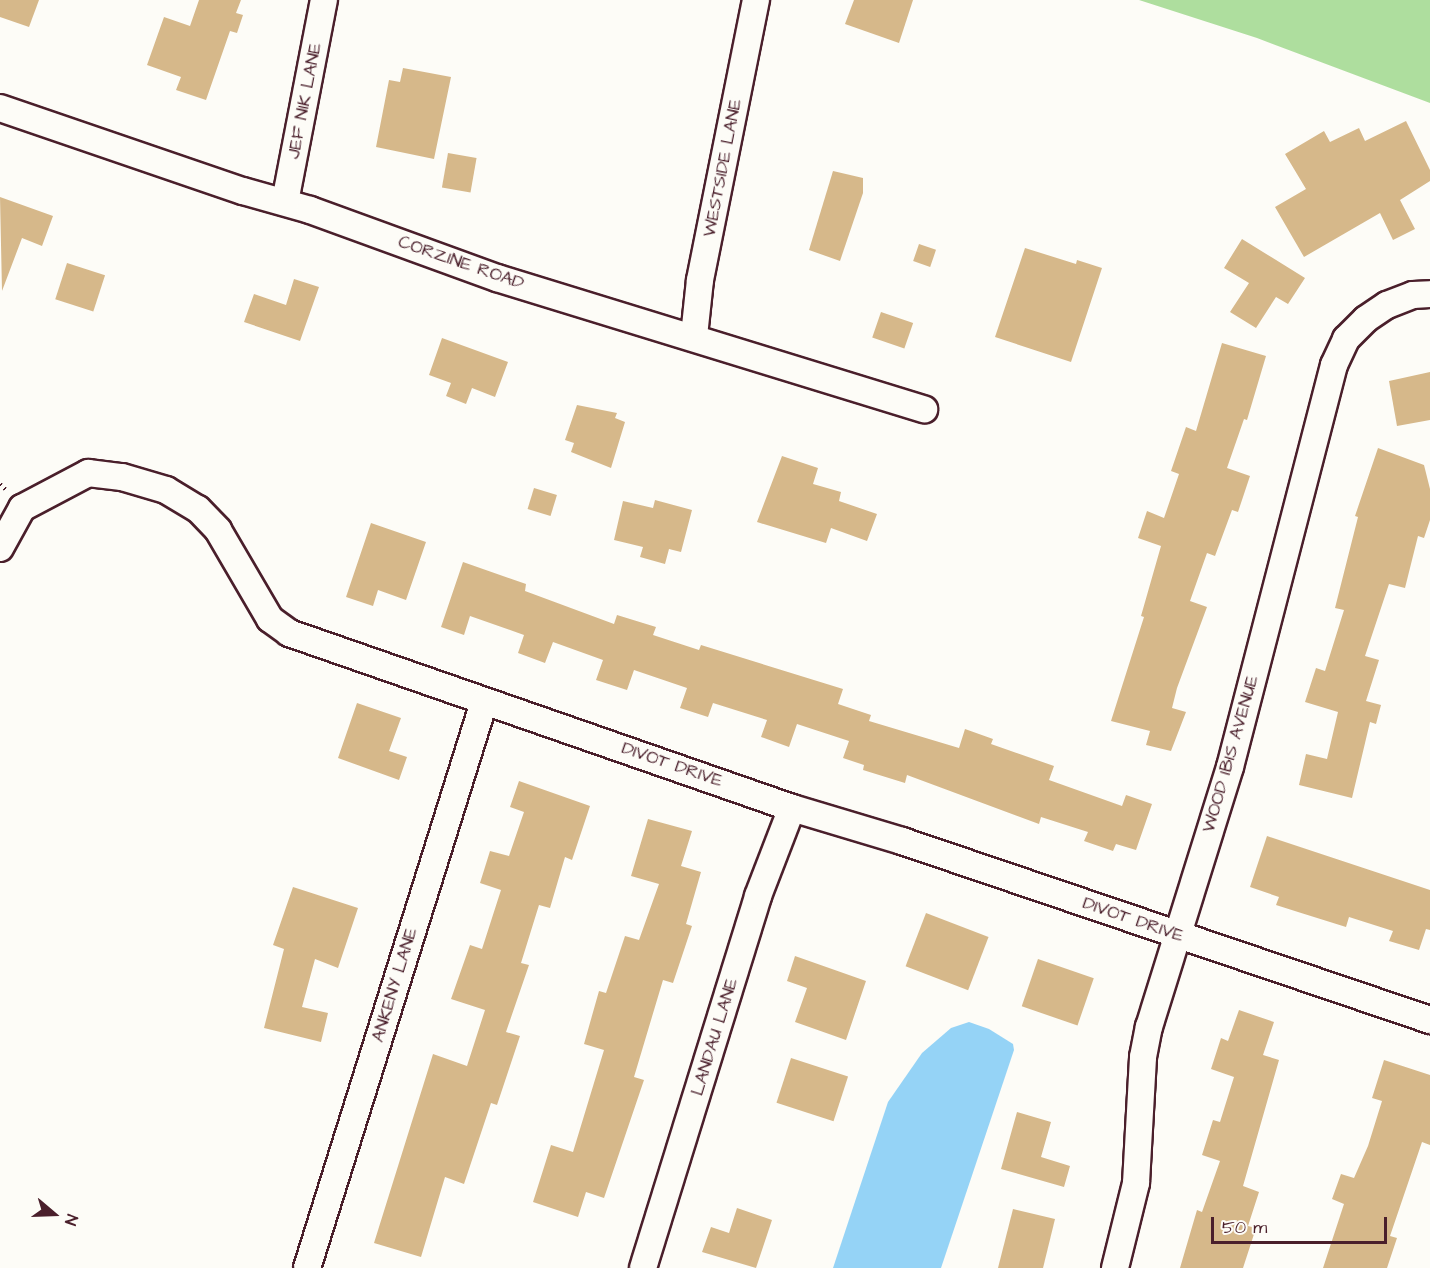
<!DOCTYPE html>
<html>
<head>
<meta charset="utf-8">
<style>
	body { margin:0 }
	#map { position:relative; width:1430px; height:1268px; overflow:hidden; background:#fdfcf7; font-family:"Architects Daughter",sans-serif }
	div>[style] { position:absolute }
	.green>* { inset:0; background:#aede9e }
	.water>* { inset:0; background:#95d3f6 }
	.building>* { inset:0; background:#d6b88a; transform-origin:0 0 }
	.path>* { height:4px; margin-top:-2px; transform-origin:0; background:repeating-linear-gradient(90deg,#4a1f2b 0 1.5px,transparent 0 6px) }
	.roads { filter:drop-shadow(2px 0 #4a1f2b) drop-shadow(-2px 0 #4a1f2b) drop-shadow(0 2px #4a1f2b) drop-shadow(0 -2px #4a1f2b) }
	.street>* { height:26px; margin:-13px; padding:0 13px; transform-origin:13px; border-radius:13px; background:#fdfcf7 }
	span { translate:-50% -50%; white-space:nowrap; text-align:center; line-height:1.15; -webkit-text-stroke:4.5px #fdfcf7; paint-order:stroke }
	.street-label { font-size:18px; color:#4a1f2b }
	.north { position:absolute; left:24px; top:1184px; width:60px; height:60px; -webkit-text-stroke:4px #fdfcf7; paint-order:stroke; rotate:109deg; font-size:16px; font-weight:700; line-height:24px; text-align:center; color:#4a1f2b }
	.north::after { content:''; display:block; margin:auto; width:21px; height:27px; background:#4a1f2b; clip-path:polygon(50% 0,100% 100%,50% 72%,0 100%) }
	.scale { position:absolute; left:1211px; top:1217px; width:176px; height:27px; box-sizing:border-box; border:3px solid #4a1f2b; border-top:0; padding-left:8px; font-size:18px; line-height:21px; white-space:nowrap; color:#4a1f2b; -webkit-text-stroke:4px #fdfcf7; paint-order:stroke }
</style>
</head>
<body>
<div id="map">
	<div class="green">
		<i style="clip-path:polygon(1139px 0,1430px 0,1430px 103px,1257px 38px)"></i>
	</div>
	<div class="water">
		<i style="clip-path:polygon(969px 1022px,989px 1029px,1013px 1044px,1014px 1050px,941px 1268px,833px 1268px,888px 1102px,922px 1053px,951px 1028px)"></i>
	</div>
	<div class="building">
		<i style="clip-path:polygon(0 0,39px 0,29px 27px,0 17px)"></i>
		<i style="clip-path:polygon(199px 0,241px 0,236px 13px,243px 15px,237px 33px,230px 31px,206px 100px,176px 90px,181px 77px,147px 65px,164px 17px,190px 26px)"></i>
		<i style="clip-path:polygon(854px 0,913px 0,899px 43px,845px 24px)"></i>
		<i style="clip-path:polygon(403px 68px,451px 77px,434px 159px,376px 147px,389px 80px,400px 82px)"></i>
		<i style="clip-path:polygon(1406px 121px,1430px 170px,1430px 181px,1400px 200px,1415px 229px,1393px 240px,1380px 213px,1304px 257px,1275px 207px,1306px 189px,1285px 154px,1324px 131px,1330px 142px,1359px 128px,1365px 141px)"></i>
		<i style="left:448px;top:153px;width:29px;height:35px;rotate:10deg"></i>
		<i style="clip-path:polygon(833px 171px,863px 178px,863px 193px,840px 261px,809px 250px)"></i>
		<i style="clip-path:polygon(0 197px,53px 216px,42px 246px,22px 238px,2px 291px)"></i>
		<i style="clip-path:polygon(1242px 239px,1305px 278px,1288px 304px,1276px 297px,1256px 328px,1230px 312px,1249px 283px,1224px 268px)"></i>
		<i style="left:919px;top:244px;width:18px;height:18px;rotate:19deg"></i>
		<i style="clip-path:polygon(1025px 248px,1076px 264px,1077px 260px,1102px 268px,1071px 362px,995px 337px)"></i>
		<i style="left:67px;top:263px;width:40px;height:38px;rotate:18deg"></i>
		<i style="clip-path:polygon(294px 279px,319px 287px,300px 341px,244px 322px,254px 294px,286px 305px)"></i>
		<i style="left:881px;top:312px;width:34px;height:27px;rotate:19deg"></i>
		<i style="clip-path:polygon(442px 338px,508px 362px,495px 397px,472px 388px,466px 404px,446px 396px,451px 383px,429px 375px)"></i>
		<i style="clip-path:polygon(1222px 343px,1266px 356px,1247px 420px,1244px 419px,1227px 468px,1250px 476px,1238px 512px,1232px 510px,1215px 556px,1207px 553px,1190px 601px,1207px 607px,1177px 688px,1172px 708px,1186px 712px,1171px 751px,1146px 745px,1150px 731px,1111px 721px,1144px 617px,1141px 616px,1161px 546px,1138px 538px,1147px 511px,1164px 518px,1179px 474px,1171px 471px,1186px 427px,1196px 431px)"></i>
		<i style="clip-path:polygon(1430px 372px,1430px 420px,1397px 426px,1389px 381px)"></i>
		<i style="clip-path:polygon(577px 405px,617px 413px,615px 418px,625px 422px,611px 468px,571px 452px,574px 443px,565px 440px)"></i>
		<i style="clip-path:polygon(1378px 448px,1424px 465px,1430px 489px,1430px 520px,1424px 538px,1418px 536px,1405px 588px,1389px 584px,1365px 656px,1379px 660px,1366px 701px,1381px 705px,1376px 724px,1370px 722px,1352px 798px,1299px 785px,1306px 754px,1327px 759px,1338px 712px,1305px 702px,1316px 668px,1325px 671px,1344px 610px,1335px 608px,1358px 517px,1355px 516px)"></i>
		<i style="clip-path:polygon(782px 456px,818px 468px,813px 484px,841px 492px,839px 501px,877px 514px,867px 541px,831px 528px,826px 543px,757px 522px)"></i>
		<i style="left:534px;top:488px;width:24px;height:22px;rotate:17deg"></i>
		<i style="clip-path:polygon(655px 500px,692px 510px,681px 552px,669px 549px,665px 564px,640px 557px,643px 547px,614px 540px,623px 501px,653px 508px)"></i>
		<i style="clip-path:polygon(371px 523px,426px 542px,406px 600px,378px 590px,373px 606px,346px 597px)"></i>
		<i style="clip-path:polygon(463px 562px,526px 584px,525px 591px,614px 624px,617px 615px,656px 627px,653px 635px,699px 650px,701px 645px,843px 689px,838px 704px,871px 715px,869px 721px,959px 748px,965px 729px,993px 739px,991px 744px,1054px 766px,1049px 780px,1122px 806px,1126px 795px,1152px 804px,1136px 850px,1116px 844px,1113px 851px,1084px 841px,1088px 832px,1041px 817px,1039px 824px,907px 775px,905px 783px,863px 770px,864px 765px,843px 758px,849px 741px,797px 724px,789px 747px,761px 737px,767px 720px,713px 703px,708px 717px,680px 708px,687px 688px,634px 670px,627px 690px,596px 680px,603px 660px,553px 642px,545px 663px,518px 653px,524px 635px,470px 616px,464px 635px,441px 627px)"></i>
		<i style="clip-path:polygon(357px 703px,401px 718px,389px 751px,407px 757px,399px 780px,338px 758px)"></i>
		<i style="clip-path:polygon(519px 781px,590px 806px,572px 860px,565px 857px,550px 908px,539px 905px,521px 963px,529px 965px,506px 1032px,520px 1036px,497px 1105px,491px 1103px,464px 1184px,445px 1177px,421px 1257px,374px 1243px,433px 1054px,467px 1066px,485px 1010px,451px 999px,470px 945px,482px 949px,501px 890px,480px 883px,490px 851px,509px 856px,524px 812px,510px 807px)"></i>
		<i style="clip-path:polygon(648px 819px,692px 831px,681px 866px,701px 872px,686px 924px,692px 926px,673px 983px,663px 980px,634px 1077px,644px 1080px,604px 1198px,586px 1192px,578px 1217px,533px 1202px,551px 1145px,573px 1152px,604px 1050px,584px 1044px,599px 991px,606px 993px,625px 936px,639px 940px,659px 884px,631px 876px)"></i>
		<i style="clip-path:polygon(1267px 836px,1430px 890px,1430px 930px,1426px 929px,1419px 950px,1389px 941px,1393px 931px,1349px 917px,1346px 927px,1298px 912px,1276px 905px,1279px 897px,1250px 887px)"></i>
		<i style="clip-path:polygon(293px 887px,358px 908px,338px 968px,315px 959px,302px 1007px,328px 1013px,321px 1042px,264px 1028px,284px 949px,273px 945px)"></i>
		<i style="left:926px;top:913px;width:67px;height:57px;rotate:21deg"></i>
		<i style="clip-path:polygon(795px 956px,866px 981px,846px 1040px,795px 1022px,807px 988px,787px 981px)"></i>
		<i style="left:1038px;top:959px;width:59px;height:50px;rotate:19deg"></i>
		<i style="clip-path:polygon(1239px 1010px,1274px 1022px,1263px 1055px,1279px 1060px,1243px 1186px,1259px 1192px,1248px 1226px,1256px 1228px,1243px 1268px,1180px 1268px,1197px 1210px,1202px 1212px,1220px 1161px,1202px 1155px,1213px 1120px,1220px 1122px,1234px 1077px,1211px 1069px,1221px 1038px,1228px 1041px)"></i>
		<i style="left:791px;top:1058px;width:60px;height:47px;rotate:18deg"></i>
		<i style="clip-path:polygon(1384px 1060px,1430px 1075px,1430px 1145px,1422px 1142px,1390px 1236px,1397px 1238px,1387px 1268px,1323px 1268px,1344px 1204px,1332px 1199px,1341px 1174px,1354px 1178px,1368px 1146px,1382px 1101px,1372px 1098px)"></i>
		<i style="clip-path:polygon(1017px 1112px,1051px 1122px,1041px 1157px,1070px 1166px,1064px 1187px,1001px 1169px)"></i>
		<i style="clip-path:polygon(737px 1208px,772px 1220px,756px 1268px,702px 1252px,711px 1227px,729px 1233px)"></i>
		<i style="clip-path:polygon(1013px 1209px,1055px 1219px,1043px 1268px,998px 1268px)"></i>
	</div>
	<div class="path">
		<i style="left:0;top:484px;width:11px;rotate:45deg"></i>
	</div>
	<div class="roads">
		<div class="street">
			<i style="left:0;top:108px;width:257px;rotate:18.9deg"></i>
			<i style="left:243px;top:191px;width:70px;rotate:15.8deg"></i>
			<i style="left:310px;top:210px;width:199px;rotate:20deg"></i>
			<i style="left:497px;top:278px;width:447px;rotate:17.1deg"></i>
			<i style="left:285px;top:202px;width:206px;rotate:-79.1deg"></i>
			<i style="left:694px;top:336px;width:56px;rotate:-83.9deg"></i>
			<i style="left:700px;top:280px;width:286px;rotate:-78.7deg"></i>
			<i style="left:0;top:548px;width:46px;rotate:-61.2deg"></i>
			<i style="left:22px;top:508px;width:75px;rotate:-27.9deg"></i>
			<i style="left:88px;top:473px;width:34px;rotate:7deg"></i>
			<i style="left:122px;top:477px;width:46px;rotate:16.5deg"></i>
			<i style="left:166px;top:490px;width:37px;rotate:31deg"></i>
			<i style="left:198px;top:509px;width:29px;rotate:46deg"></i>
			<i style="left:218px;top:530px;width:103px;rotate:59.7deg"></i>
			<i style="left:270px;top:619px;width:24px;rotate:36deg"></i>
			<i style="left:289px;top:633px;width:533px;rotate:19.18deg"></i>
			<i style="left:792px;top:808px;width:115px;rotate:16.7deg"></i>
			<i style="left:902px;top:841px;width:558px;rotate:18.73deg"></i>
			<i style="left:307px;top:1268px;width:593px;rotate:-72.63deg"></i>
			<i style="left:643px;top:1268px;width:389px;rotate:-72.8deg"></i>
			<i style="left:758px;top:896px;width:94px;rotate:-68.9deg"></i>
			<i style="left:1115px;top:1268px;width:88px;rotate:-76.1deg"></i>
			<i style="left:1136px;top:1183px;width:126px;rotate:-86.8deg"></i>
			<i style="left:1143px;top:1057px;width:31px;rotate:-79deg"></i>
			<i style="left:1149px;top:1027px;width:272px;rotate:-72.7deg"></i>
			<i style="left:1230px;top:767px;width:415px;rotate:-75.5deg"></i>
			<i style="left:1334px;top:365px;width:29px;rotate:-65deg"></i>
			<i style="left:1346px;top:339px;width:28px;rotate:-45deg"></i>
			<i style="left:1366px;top:319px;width:25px;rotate:-34deg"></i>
			<i style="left:1387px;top:305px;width:28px;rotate:-21deg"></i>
			<i style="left:1413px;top:295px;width:17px;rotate:-3deg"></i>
		</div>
	</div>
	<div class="street-label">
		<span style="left:305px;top:101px;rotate:-79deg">JEF NIK LANE</span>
		<span style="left:723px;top:168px;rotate:-79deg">WESTSIDE LANE</span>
		<span style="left:461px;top:263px;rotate:19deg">CORZINE ROAD</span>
		<span style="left:1231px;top:754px;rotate:-74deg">WOOD IBIS AVENUE</span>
		<span style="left:672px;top:765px;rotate:19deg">DIVOT DRIVE</span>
		<span style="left:1133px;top:920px;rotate:19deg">DIVOT DRIVE</span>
		<span style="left:395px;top:985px;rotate:-73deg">ANKENY LANE</span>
		<span style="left:715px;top:1037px;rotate:-73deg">LANDAU LANE</span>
	</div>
	<div class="north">N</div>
	<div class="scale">50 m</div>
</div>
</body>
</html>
